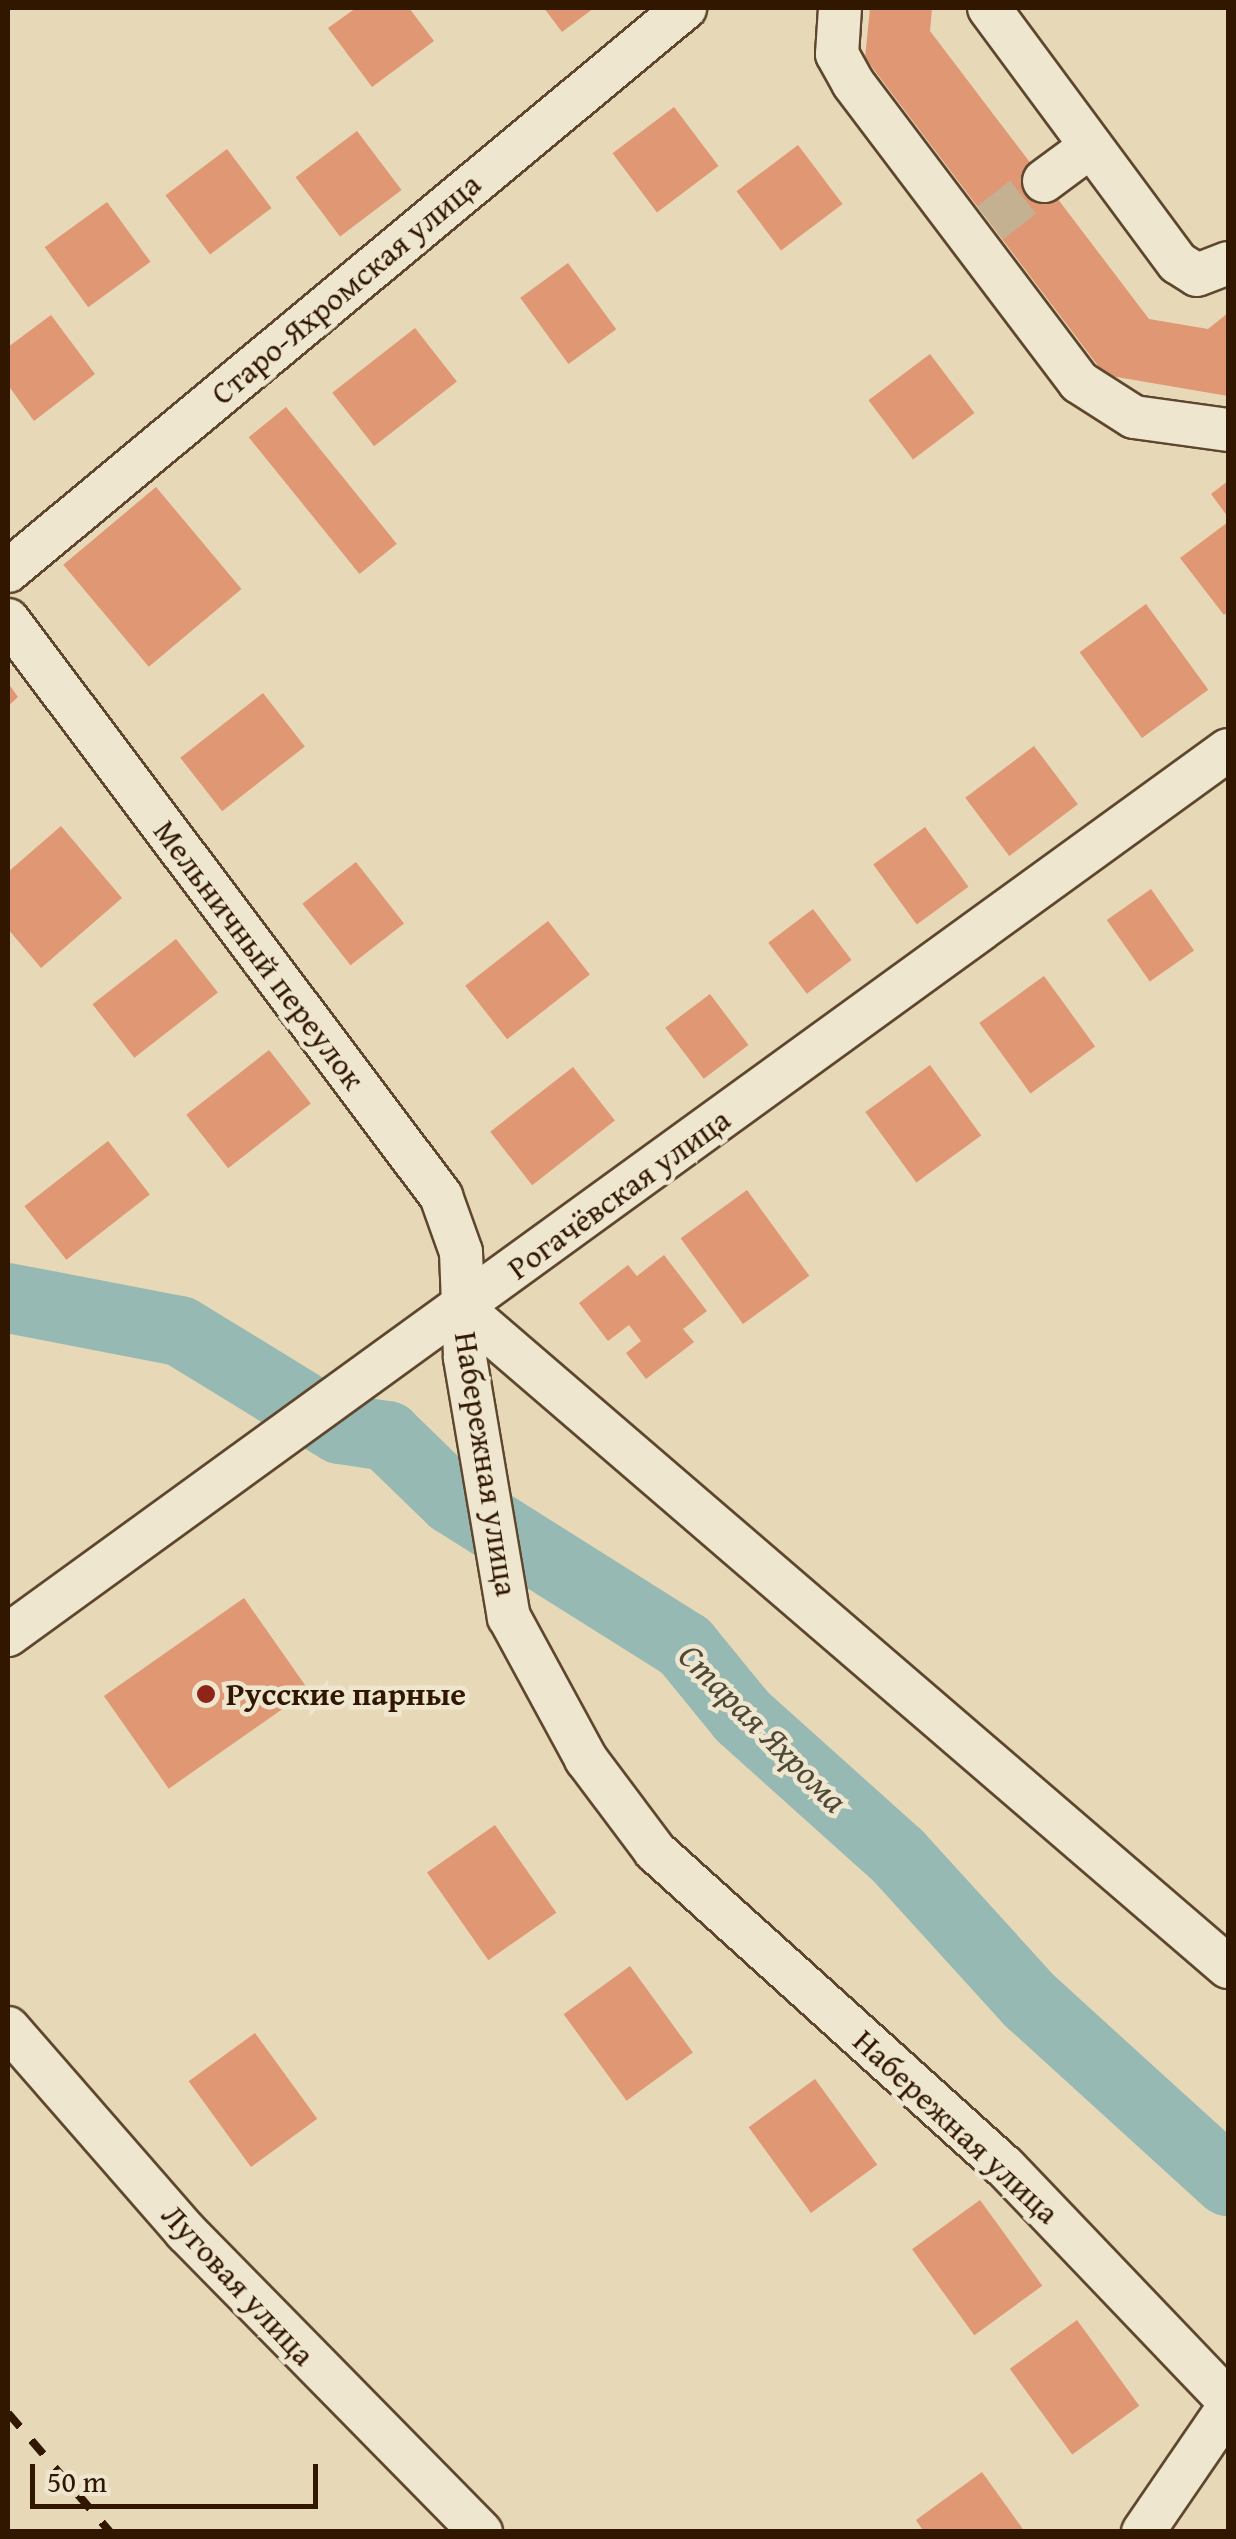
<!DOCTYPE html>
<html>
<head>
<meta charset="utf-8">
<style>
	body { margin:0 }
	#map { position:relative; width:1236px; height:2539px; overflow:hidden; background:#e7d8b7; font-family:"Gentium Book Plus",serif }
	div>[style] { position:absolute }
	.river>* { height:70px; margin:-35px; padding:0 35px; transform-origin:35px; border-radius:35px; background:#97b9b4 }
	.building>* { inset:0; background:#e09773; transform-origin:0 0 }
	.minor-tunnel>* { height:42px; margin-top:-21px; transform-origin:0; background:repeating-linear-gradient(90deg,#c3b192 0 42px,transparent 0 63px) }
	.roads { filter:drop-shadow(2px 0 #5e472e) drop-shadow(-2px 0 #5e472e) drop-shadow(0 2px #5e472e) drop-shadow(0 -2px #5e472e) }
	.minor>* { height:42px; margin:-21px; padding:0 21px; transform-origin:21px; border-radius:21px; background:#efe6d0 }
	.rail>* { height:8px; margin-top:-4px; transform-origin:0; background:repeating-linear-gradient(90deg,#311700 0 18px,transparent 0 36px) }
	.dots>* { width:28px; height:28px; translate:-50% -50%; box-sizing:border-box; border:5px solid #efe6d0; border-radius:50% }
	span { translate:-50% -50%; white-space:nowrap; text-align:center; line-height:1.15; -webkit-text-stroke:9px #efe6d0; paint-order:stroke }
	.street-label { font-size:32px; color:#311700 }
	.poi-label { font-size:32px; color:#311700; font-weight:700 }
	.left { translate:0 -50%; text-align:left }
	.water-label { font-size:35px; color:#504836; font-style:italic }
	.frame { position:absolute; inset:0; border:10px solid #311700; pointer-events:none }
	.scale { position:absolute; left:30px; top:2464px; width:288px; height:45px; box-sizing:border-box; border:5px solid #311700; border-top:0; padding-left:12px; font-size:30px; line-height:35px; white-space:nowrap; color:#311700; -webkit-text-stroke:8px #efe6d0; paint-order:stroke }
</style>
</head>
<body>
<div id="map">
	<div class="river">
		<i style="left:8px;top:1298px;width:175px;rotate:10.9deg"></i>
		<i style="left:180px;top:1331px;width:188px;rotate:31.5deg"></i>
		<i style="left:340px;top:1429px;width:48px;rotate:8.5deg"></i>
		<i style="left:387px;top:1436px;width:92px;rotate:44.1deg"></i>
		<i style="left:453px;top:1500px;width:274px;rotate:32.2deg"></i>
		<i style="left:685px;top:1646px;width:90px;rotate:50.8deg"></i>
		<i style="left:742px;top:1716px;width:210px;rotate:41.9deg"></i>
		<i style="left:898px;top:1856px;width:196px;rotate:47.7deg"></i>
		<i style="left:1030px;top:2001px;width:268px;rotate:42.3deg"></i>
	</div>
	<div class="building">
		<i style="clip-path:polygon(356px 8px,409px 8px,434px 41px,372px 87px,328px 28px)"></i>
		<i style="clip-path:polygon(544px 8px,594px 8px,562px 32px)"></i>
		<i style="clip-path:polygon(870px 8px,932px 8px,930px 31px,1149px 319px,1208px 329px,1228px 313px,1228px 396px,1105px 375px,865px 58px)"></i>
		<i style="left:674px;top:107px;width:74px;height:77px;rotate:53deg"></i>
		<i style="left:357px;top:131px;width:74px;height:77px;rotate:53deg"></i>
		<i style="left:798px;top:145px;width:74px;height:77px;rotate:53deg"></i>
		<i style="left:227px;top:149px;width:74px;height:77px;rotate:53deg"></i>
		<i style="left:107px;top:202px;width:74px;height:77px;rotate:54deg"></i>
		<i style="left:568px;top:263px;width:82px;height:59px;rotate:54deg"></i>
		<i style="clip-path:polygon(51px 315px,95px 374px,34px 421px,8px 385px,8px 347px)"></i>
		<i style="left:415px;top:328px;width:68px;height:105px;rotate:52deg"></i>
		<i style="left:930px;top:354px;width:74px;height:77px;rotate:53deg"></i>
		<i style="left:286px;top:407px;width:176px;height:48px;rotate:51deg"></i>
		<i style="clip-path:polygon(1228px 481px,1228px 517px,1211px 494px)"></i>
		<i style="left:156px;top:487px;width:133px;height:121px;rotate:50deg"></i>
		<i style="clip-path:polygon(1228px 522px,1228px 612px,1224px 615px,1180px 558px)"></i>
		<i style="left:1146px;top:604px;width:106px;height:82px;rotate:54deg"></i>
		<i style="clip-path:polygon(8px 683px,18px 697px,8px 706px)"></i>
		<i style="left:263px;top:693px;width:68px;height:105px;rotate:52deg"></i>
		<i style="left:1034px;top:746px;width:73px;height:86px;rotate:53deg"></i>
		<i style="clip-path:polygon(61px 826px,122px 898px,41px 968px,8px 929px,8px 872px)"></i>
		<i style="left:925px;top:827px;width:74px;height:64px;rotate:54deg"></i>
		<i style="left:356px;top:862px;width:78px;height:68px;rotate:52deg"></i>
		<i style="left:1151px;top:889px;width:75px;height:54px;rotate:55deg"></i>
		<i style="left:813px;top:909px;width:64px;height:56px;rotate:53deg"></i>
		<i style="left:548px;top:921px;width:68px;height:105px;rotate:52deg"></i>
		<i style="left:176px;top:939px;width:68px;height:106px;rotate:52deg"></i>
		<i style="left:1044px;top:976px;width:87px;height:80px;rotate:54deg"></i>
		<i style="left:710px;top:994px;width:64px;height:56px;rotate:53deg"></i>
		<i style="left:269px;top:1050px;width:68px;height:105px;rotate:52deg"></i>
		<i style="left:930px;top:1065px;width:87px;height:80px;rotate:54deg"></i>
		<i style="left:573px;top:1067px;width:68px;height:105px;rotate:52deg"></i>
		<i style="left:108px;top:1141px;width:68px;height:106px;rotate:52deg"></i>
		<i style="left:747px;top:1190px;width:106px;height:82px;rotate:54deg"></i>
		<i style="clip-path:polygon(664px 1255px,707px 1311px,683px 1329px,694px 1342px,646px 1379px,626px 1353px,641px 1341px,629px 1325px,608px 1341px,579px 1303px,628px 1265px,637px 1276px)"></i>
		<i style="left:244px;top:1598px;width:113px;height:171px;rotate:55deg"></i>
		<i style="left:495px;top:1825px;width:107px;height:83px;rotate:55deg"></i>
		<i style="left:630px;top:1966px;width:107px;height:82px;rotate:54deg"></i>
		<i style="left:255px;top:2033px;width:106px;height:82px;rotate:54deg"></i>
		<i style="left:815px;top:2079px;width:106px;height:82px;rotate:54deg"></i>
		<i style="left:980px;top:2200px;width:106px;height:84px;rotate:54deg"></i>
		<i style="left:1077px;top:2320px;width:106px;height:83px;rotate:54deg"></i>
		<i style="clip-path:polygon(982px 2472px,1025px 2532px,924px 2532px,916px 2520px)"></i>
	</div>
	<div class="minor-tunnel">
		<i style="left:990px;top:223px;width:68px;rotate:-37.9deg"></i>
	</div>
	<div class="roads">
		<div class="minor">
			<i style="left:840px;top:8px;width:46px;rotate:93.7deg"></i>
			<i style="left:837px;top:54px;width:33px;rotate:61deg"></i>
			<i style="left:853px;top:83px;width:375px;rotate:52.9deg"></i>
			<i style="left:1079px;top:382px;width:65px;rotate:32.5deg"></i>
			<i style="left:1134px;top:417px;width:95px;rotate:7.9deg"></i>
			<i style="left:989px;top:8px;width:317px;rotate:53.5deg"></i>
			<i style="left:1178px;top:263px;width:22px;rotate:32deg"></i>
			<i style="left:1197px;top:275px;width:33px;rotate:-21deg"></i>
			<i style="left:1044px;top:181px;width:57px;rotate:-36.5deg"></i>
			<i style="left:8px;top:571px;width:881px;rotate:-39.75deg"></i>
			<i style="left:8px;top:620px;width:721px;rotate:53.07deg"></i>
			<i style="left:441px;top:1196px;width:59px;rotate:70.3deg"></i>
			<i style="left:461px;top:1252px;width:106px;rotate:87.8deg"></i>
			<i style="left:465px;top:1358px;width:263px;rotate:80.4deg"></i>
			<i style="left:509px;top:1617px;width:162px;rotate:61.5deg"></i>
			<i style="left:586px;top:1759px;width:115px;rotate:53.1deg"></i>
			<i style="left:655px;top:1851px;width:472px;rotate:42.1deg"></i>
			<i style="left:1005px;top:2167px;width:323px;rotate:46.3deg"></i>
			<i style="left:463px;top:1309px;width:1009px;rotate:40.7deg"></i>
			<i style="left:8px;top:1635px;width:1507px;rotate:-35.96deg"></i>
			<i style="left:8px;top:2028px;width:271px;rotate:48.9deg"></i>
			<i style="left:186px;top:2232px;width:421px;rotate:45.5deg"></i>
			<i style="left:1143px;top:2532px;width:150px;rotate:-55.6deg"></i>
		</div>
	</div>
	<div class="rail">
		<i style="left:8px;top:2413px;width:157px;rotate:49.4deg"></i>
	</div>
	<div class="dots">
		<i style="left:206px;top:1694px;background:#8f2418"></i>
	</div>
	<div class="street-label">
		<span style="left:346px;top:289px;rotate:-40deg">Старо-Яхромская улица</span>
		<span style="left:259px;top:955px;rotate:53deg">Мельничный переулок</span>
		<span style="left:619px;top:1194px;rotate:-36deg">Рогачёвская улица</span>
		<span style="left:486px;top:1464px;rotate:81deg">Набережная улица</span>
		<span style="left:956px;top:2127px;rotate:43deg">Набережная улица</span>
		<span style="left:238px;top:2285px;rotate:47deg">Луговая улица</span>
	</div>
	<div class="poi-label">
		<span class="left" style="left:226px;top:1694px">Русские парные</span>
	</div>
	<div class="water-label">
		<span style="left:763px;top:1728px;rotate:45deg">Старая Яхрома</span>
	</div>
	<div class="frame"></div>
	<div class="scale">50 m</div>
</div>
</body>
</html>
